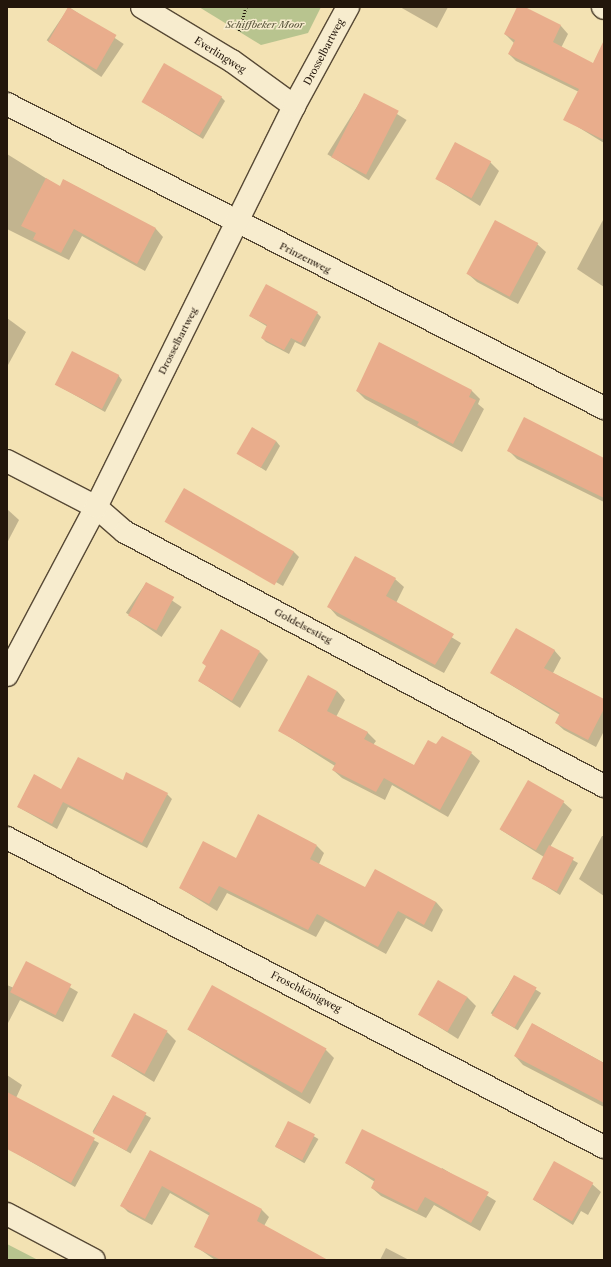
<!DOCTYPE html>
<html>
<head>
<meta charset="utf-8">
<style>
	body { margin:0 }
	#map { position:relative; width:611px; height:1267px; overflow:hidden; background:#f3e2b3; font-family:"Libre Caslon Text",serif }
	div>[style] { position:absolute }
	.green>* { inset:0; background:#b8c48f }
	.shadow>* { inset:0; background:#0003; transform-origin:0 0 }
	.building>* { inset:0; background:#e9ad8c; transform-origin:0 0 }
	.path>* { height:2.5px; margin-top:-1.25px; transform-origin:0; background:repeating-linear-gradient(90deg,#23160b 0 1px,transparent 0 3px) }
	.roads { filter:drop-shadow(1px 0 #574935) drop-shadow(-1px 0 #574935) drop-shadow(0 1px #574935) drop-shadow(0 -1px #574935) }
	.street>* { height:22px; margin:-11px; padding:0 11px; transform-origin:11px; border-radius:11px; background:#f7ecce }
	span { translate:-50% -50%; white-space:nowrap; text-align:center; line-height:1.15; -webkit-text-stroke:3px #f7ecce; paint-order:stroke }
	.park-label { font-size:10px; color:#575339; font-style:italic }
	.street-label { font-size:10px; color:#23160b }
	.frame { position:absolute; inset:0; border:8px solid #23160b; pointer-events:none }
</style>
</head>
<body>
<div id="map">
	<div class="green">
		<i style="clip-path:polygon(199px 7px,321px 7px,308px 33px,261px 45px)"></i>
		<i style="clip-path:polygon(7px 1244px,38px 1260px,7px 1260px)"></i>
	</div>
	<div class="shadow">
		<i style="left:69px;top:7px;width:66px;height:40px;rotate:34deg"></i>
		<i style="clip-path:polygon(400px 7px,448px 7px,437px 28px)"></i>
		<i style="clip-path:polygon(518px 7px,561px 26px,568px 34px,561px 48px,604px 70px,604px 143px,565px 119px,579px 92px,516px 61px,509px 54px,514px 43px,505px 34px)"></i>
		<i style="left:365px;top:94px;width:49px;height:71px;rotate:32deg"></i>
		<i style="clip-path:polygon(221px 97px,225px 101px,203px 139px,143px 102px)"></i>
		<i style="clip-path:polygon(7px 154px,60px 187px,64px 180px,156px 229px,163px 237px,145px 271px,82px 236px,69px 260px,7px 229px)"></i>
		<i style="clip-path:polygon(490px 162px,499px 171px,480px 206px,437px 179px)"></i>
		<i style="clip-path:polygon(603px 220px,604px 220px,604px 287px,577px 269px)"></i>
		<i style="clip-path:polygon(537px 244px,546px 252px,518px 304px,477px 282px,468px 274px)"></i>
		<i style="clip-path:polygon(317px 313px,321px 317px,305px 347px,295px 342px,289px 354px,266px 342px,262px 338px,268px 327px,250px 316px)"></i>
		<i style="clip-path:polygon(7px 318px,26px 332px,8px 365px,7px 364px)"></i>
		<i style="clip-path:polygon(380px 343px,472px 391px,480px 399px,478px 404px,484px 409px,462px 452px,365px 399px,357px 391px)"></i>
		<i style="clip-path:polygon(118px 375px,122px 380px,105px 412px,55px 384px)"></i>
		<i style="clip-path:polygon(276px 441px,280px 446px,266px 471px,243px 456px)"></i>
		<i style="clip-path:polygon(509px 451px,604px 459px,604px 502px,517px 459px)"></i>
		<i style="clip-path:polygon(7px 509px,19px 520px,7px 543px)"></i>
		<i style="clip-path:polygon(167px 521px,294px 552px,299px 557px,283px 586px)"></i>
		<i style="clip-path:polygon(395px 579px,404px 587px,396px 603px,461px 643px,444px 673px,337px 616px,329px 607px)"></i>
		<i style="left:146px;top:583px;width:43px;height:36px;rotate:34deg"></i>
		<i style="clip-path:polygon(554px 650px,561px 658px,553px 673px,604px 700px,604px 731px,596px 747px,564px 730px,556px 723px,560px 715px,491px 673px)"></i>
		<i style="clip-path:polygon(260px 652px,268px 660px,240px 708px,199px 681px)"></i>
		<i style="clip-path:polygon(337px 691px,345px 700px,336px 717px,367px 732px,376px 741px,373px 745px,415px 766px,437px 746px,471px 753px,480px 761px,448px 817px,392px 785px,385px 800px,342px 778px,333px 770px,335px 766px,280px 731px)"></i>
		<i style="clip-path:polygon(123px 781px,167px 794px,172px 799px,147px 848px,68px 807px,57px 829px,18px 807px,62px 790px)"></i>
		<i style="clip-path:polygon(563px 802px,572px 810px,550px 847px,578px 863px,560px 895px,533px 878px,544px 857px,501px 830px)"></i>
		<i style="clip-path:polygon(602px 836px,604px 836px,604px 896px,579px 879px)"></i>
		<i style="clip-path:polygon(317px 846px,324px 853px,319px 864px,365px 888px,436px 902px,443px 910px,432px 932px,406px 918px,386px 954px,325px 921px,316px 937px,227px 893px,217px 911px,180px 888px,236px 860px)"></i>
		<i style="clip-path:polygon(27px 962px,78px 992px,63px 1022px,20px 1000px,7px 1025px,7px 985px,14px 988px)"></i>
		<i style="left:514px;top:976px;width:32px;height:44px;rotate:32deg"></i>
		<i style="clip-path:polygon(212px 987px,326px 1050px,334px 1058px,310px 1104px,189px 1030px)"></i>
		<i style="clip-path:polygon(467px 997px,476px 1006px,458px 1039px,420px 1015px)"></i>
		<i style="clip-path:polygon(533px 1024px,604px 1063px,604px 1107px,523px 1065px,515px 1056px)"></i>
		<i style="clip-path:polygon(167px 1032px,176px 1041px,154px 1082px,112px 1056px)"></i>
		<i style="clip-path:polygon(7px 1075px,22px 1085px,16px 1098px,99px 1143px,75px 1187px,7px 1148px)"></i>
		<i style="left:113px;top:1096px;width:44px;height:41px;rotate:30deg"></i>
		<i style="left:289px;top:1122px;width:34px;height:28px;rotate:30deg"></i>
		<i style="clip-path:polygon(150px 1151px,262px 1210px,269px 1217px,264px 1226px,326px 1260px,215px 1260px,195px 1246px,210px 1216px,170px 1193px,152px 1225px,128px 1212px,121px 1205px)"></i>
		<i style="clip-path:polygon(346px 1163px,440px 1171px,442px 1168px,496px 1201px,480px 1231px,434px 1205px,426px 1218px,381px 1196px,372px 1188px,375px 1182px)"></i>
		<i style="clip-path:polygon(592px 1184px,601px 1192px,588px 1215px,581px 1211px,573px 1225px,534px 1200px)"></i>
		<i style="clip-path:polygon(386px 1248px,409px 1260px,380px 1260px)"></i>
	</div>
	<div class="building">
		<i style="left:68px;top:7px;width:56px;height:40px;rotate:30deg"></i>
		<i style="clip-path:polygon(517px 7px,525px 7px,561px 25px,553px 42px,593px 63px,604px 40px,604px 140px,563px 120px,579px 89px,508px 54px,515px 40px,504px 34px)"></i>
		<i style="left:164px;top:63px;width:67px;height:45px;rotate:30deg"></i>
		<i style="left:364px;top:93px;width:39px;height:72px;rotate:27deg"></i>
		<i style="left:455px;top:142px;width:41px;height:42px;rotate:28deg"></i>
		<i style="clip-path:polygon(46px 178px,60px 186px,63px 179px,156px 228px,137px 264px,74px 229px,61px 253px,33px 239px,36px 233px,21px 226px)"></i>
		<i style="left:495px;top:220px;width:49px;height:61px;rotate:28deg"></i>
		<i style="clip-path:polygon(266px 284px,318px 312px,301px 343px,291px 338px,284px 350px,261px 338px,267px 325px,249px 316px)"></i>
		<i style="clip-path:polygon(379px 342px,472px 390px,469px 397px,476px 400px,453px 444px,417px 425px,419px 422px,356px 391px)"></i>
		<i style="left:72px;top:351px;width:53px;height:38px;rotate:27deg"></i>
		<i style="clip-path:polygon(524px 417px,604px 458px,604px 498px,507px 451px)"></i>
		<i style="left:252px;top:427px;width:28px;height:31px;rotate:30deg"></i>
		<i style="left:184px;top:488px;width:127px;height:39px;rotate:30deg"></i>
		<i style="clip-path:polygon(355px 556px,396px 578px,386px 596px,454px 634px,435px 665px,327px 607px)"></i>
		<i style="left:146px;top:582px;width:32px;height:38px;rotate:28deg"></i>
		<i style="clip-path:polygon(516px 628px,555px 650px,544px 668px,604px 699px,604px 709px,588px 740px,555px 723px,560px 713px,490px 673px)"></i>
		<i style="clip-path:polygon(221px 629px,260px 651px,232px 701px,198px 681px,206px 666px,202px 663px)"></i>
		<i style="clip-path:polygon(308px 675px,337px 691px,327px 711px,368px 732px,364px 739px,414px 765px,428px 740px,436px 744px,442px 736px,472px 752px,440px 810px,384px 778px,376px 792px,332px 770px,336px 763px,278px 731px)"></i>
		<i style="clip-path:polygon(78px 757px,123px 780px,126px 772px,168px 793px,142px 843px,63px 802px,52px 824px,17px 807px,34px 774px,61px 789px)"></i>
		<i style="left:528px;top:780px;width:42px;height:57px;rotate:30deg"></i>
		<i style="clip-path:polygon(258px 814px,317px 845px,310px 859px,365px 887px,375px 869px,436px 902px,424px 925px,398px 911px,378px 947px,317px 914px,308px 930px,219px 886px,209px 904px,179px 888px,203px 841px,236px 858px)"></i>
		<i style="left:549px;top:845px;width:28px;height:38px;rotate:27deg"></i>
		<i style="left:26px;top:961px;width:51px;height:35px;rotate:27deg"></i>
		<i style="left:514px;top:975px;width:26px;height:46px;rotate:29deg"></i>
		<i style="left:438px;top:980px;width:34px;height:40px;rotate:30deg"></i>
		<i style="left:212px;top:985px;width:131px;height:51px;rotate:29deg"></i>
		<i style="left:134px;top:1013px;width:38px;height:49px;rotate:28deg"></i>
		<i style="clip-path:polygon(532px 1023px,604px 1063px,604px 1103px,514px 1056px)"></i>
		<i style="clip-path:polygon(7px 1092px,95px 1138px,71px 1183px,7px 1149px)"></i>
		<i style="left:113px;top:1095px;width:38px;height:43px;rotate:28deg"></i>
		<i style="left:288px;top:1121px;width:30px;height:29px;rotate:26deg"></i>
		<i style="clip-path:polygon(362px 1129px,489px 1192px,471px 1223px,425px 1197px,417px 1211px,371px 1188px,375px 1179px,345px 1163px)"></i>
		<i style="clip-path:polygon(150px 1150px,262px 1209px,257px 1221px,328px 1260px,221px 1260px,194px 1247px,210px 1213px,162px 1186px,145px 1219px,120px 1206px)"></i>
		<i style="left:554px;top:1161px;width:45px;height:44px;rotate:29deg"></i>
	</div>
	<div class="path">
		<i style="left:239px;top:31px;width:25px;rotate:-74deg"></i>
	</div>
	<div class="roads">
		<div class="street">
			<i style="left:142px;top:7px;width:105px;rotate:31deg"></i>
			<i style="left:232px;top:61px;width:77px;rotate:36deg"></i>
			<i style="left:603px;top:7px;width:1px;rotate:45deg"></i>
			<i style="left:7px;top:104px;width:670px;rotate:26.99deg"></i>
			<i style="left:7px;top:461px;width:100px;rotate:27.3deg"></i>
			<i style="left:96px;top:507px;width:38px;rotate:41deg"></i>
			<i style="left:125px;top:532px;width:542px;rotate:27.94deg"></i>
			<i style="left:7px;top:675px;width:190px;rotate:-62.1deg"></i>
			<i style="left:96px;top:507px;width:447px;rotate:-63.7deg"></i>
			<i style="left:294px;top:106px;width:113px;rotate:-61.4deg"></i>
			<i style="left:7px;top:838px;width:672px;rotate:27.37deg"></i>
			<i style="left:7px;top:1214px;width:98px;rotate:27.9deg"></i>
		</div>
	</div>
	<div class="park-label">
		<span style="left:265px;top:25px">Schiffbeker Moor</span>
	</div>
	<div class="street-label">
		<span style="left:324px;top:52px;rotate:-62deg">Drosselbartweg</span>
		<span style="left:220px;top:55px;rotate:32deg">Everlingweg</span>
		<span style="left:305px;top:258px;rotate:27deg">Prinzenweg</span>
		<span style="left:178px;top:341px;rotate:-63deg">Drosselbartweg</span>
		<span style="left:303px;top:626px;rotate:28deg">Goldelsestieg</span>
		<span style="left:306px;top:992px;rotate:27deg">Froschkönigweg</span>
	</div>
	<div class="frame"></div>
</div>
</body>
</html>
